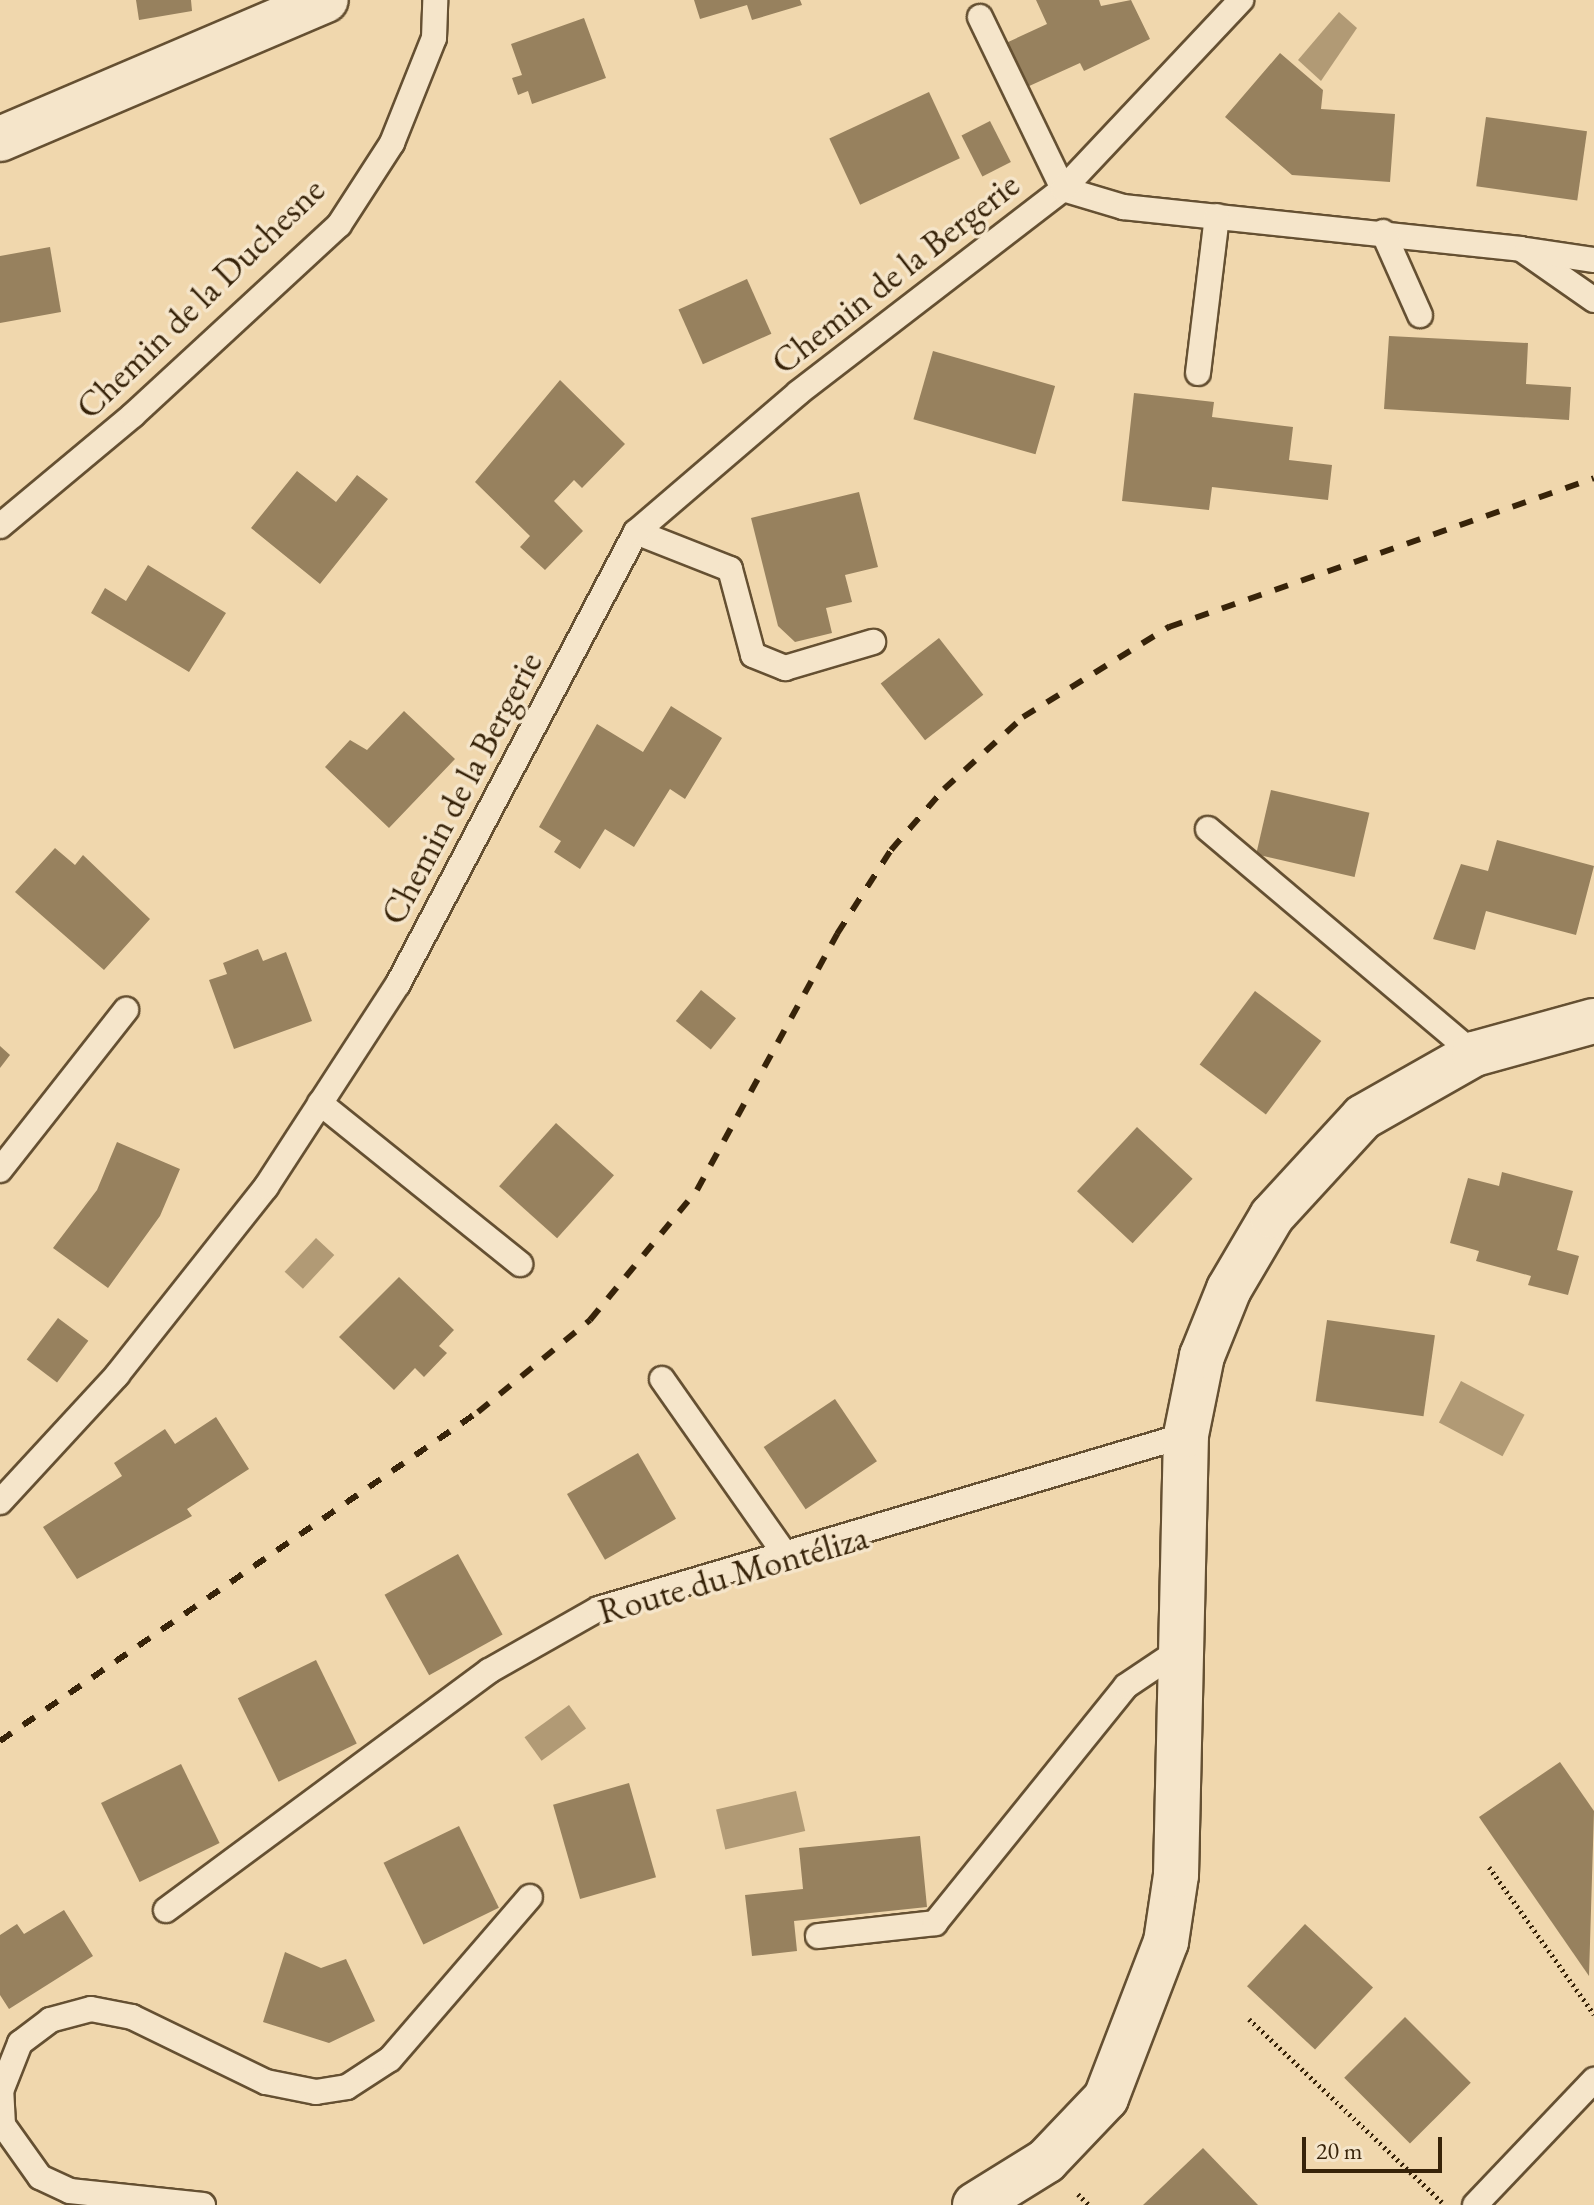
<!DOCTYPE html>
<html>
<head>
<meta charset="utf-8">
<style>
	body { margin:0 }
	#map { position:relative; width:1594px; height:2205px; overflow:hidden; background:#f0d7ad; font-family:"EB Garamond",serif }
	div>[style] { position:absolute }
	.water>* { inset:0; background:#b19a75; transform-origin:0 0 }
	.building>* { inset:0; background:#97815e; transform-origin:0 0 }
	.path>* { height:5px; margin-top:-2.5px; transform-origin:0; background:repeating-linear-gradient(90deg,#372309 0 2px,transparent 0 6px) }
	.roads { filter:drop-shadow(2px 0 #655032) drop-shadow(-2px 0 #655032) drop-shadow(0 2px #655032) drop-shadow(0 -2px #655032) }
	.lane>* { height:24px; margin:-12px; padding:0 12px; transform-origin:12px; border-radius:12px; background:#f5e5ca }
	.street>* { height:44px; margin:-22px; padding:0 22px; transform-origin:22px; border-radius:22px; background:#f5e5ca }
	.secondary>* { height:44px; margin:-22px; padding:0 22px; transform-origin:22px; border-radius:22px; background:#f5e5ca }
	.rail>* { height:6px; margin-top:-3px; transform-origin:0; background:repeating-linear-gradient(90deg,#372309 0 14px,transparent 0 28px) }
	span { translate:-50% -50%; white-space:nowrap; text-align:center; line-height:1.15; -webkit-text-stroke:7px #f5e5ca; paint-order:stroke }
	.street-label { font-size:36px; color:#372309 }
	.scale { position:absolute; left:1302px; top:2137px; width:140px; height:36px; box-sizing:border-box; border:4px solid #372309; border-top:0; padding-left:10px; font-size:24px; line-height:28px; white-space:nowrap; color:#372309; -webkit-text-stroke:6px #f5e5ca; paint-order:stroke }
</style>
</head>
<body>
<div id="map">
	<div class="water">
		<i style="clip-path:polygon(1339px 12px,1357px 28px,1321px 81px,1298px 60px)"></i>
		<i style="left:316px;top:1238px;width:25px;height:46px;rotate:43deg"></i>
		<i style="left:1461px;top:1381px;width:72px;height:47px;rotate:28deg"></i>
		<i style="left:569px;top:1705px;width:29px;height:55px;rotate:54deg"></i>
		<i style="left:796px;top:1791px;width:41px;height:82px;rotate:77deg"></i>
	</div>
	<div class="building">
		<i style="clip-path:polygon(136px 0,191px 0,192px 11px,139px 20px)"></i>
		<i style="clip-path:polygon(694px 0,800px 0,802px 5px,752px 20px,747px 5px,700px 19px)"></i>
		<i style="clip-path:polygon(1036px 0,1099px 0,1101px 6px,1131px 0,1150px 39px,1084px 71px,1080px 63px,1027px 87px,1006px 43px,1047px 24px)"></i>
		<i style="clip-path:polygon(584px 18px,606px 78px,532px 104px,528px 91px,518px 95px,512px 78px,522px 75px,511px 44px)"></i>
		<i style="clip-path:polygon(1280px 53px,1323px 90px,1321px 109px,1395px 114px,1390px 182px,1292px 175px,1225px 117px)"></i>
		<i style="left:929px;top:92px;width:73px;height:110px;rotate:65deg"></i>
		<i style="left:1486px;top:117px;width:102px;height:70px;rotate:8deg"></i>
		<i style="left:990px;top:121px;width:46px;height:32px;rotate:63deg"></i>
		<i style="clip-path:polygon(50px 247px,61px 312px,0 323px,0 256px)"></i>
		<i style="left:747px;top:279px;width:60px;height:75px;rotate:66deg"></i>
		<i style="clip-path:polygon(1389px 336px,1528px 343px,1526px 384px,1571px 387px,1569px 420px,1384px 409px)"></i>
		<i style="left:933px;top:351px;width:127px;height:71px;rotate:16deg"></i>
		<i style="clip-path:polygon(560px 380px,625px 444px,582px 488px,574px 480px,554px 501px,583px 531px,545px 570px,520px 547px,530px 536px,475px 482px)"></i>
		<i style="clip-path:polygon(1134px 393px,1214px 402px,1212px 417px,1293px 427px,1289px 460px,1332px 465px,1328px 500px,1212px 487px,1209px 510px,1122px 501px)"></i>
		<i style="clip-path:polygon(297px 471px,336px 502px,357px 475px,388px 499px,320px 584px,251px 528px)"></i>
		<i style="clip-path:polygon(859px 492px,878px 567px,845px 575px,852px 602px,826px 608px,832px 633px,795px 642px,778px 626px,751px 518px)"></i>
		<i style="clip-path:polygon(148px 565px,226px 613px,189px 672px,91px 613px,105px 588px,126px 601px)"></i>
		<i style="left:939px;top:638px;width:72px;height:74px;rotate:52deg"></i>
		<i style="clip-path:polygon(671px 706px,722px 738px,685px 799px,670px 789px,634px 847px,605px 829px,580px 869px,554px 852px,561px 841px,539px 827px,597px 724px,643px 752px)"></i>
		<i style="clip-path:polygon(404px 711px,455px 759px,389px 828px,325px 767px,350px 740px,367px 750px)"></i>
		<i style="left:1271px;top:790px;width:101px;height:66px;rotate:13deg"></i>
		<i style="clip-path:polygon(1497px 840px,1594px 866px,1576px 935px,1486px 911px,1475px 950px,1433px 939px,1461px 864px,1488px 871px)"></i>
		<i style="clip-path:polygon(55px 848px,75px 865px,83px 855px,150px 919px,104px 970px,15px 892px)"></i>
		<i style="clip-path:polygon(258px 949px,263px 961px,286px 952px,312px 1021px,234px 1049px,209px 980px,227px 974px,223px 963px)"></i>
		<i style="left:701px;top:990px;width:45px;height:40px;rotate:39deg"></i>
		<i style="left:1255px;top:991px;width:83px;height:92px;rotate:37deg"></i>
		<i style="clip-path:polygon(0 1046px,10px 1055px,0 1068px)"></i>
		<i style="left:556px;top:1123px;width:78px;height:85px;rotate:42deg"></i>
		<i style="left:1137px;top:1127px;width:76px;height:88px;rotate:43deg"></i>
		<i style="clip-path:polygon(117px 1142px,180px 1169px,160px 1216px,108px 1288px,53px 1248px,97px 1190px)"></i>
		<i style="clip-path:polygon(1502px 1172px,1573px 1191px,1557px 1250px,1579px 1256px,1568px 1295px,1528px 1285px,1531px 1276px,1476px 1261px,1479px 1251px,1450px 1243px,1468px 1178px,1499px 1186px)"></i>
		<i style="clip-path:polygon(399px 1277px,454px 1330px,439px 1346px,447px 1353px,424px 1377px,415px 1368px,394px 1390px,339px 1337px)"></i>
		<i style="left:58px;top:1318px;width:38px;height:52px;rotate:37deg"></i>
		<i style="left:1327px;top:1320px;width:109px;height:82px;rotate:8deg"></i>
		<i style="left:835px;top:1399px;width:75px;height:86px;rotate:56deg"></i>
		<i style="clip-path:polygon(216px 1417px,249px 1469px,187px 1509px,192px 1516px,77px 1579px,43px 1527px,122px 1476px,114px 1463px,165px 1429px,175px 1444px)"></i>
		<i style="left:638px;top:1453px;width:76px;height:82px;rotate:60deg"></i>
		<i style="left:458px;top:1554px;width:92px;height:84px;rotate:61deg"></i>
		<i style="left:316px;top:1660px;width:93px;height:87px;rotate:64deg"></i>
		<i style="clip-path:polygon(1560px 1762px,1594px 1811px,1589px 1976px,1479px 1817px)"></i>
		<i style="left:181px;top:1764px;width:88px;height:89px;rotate:64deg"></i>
		<i style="left:629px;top:1783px;width:98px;height:79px;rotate:74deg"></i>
		<i style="left:459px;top:1826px;width:91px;height:84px;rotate:64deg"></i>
		<i style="clip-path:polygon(920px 1836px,927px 1907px,794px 1921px,797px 1951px,752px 1956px,745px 1895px,803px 1889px,799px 1848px)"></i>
		<i style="clip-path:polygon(64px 1910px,93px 1956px,9px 2009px,0 1995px,0 1935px,17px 1924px,24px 1934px)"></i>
		<i style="left:1305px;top:1924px;width:93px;height:85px;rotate:43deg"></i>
		<i style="clip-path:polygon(285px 1952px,321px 1968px,346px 1959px,375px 2021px,329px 2043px,263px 2022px)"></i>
		<i style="left:1405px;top:2017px;width:93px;height:86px;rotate:45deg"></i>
		<i style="clip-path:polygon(1203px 2148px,1258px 2205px,1143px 2205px)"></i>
	</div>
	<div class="path">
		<i style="left:1489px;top:1867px;width:181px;rotate:54.5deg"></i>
		<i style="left:1249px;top:2019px;width:266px;rotate:43.5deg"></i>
		<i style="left:1078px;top:2194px;width:16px;rotate:45deg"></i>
	</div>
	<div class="roads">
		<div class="lane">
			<i style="left:980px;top:17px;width:191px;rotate:64.2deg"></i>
			<i style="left:1063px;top:189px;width:63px;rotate:16.7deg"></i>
			<i style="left:1123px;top:207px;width:400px;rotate:6deg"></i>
			<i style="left:1521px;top:249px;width:89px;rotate:34.9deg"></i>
			<i style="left:1383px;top:232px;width:91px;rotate:66deg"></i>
			<i style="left:1527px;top:250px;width:68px;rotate:8.5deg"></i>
			<i style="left:1198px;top:373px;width:158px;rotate:-83.1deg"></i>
			<i style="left:0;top:526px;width:173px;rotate:-39.8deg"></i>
			<i style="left:133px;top:415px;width:280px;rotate:-42.7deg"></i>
			<i style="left:339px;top:225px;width:98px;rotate:-57.1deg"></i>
			<i style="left:392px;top:143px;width:113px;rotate:-68.2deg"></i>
			<i style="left:434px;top:38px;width:38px;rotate:-88deg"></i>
			<i style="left:636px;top:532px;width:101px;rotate:21.5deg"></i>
			<i style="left:730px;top:569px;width:89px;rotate:75deg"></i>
			<i style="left:753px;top:655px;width:35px;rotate:22deg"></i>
			<i style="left:785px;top:668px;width:92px;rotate:-16.5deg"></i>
			<i style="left:1208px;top:829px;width:348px;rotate:40.2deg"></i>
			<i style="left:320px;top:1103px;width:257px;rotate:38.8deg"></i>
			<i style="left:0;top:1170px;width:204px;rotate:-51.8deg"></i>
			<i style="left:662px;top:1379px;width:219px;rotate:54.9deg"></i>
			<i style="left:0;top:1502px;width:173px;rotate:-47.3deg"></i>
			<i style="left:117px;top:1375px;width:240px;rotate:-51.6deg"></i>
			<i style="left:266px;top:1187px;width:242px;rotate:-57deg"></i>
			<i style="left:398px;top:984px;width:511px;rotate:-62.23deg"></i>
			<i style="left:636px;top:532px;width:213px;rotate:-40.6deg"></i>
			<i style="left:798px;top:393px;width:334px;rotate:-37.6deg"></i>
			<i style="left:1063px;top:189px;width:260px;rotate:-46.7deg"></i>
			<i style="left:166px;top:1910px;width:402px;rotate:-36.5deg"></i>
			<i style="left:489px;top:1671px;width:125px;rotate:-29.6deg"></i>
			<i style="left:598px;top:1609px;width:613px;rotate:-16.48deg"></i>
			<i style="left:818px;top:1936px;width:118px;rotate:-6.3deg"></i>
			<i style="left:935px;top:1923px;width:304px;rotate:-51.1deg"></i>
			<i style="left:1126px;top:1686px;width:63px;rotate:-33.9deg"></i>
			<i style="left:203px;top:2205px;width:134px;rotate:-174deg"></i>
			<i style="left:70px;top:2191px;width:33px;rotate:-155deg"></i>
			<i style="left:40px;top:2177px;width:64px;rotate:-125.4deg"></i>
			<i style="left:3px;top:2125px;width:34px;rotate:-93deg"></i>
			<i style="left:1px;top:2091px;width:52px;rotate:-68.4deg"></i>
			<i style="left:20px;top:2043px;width:38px;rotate:-37deg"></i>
			<i style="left:50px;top:2020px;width:42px;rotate:-15deg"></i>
			<i style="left:91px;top:2009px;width:42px;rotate:11deg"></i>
			<i style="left:132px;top:2017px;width:149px;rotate:25.9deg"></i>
			<i style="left:266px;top:2082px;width:51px;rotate:11.3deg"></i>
			<i style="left:316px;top:2092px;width:31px;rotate:-9deg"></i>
			<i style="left:347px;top:2087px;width:51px;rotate:-33.1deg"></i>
			<i style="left:390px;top:2059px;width:214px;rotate:-49.2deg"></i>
			<i style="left:1475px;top:2205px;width:173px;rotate:-46.4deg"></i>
		</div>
		<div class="street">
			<i style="left:975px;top:2205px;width:84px;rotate:-31.8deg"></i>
			<i style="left:1046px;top:2161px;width:87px;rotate:-46.4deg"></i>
			<i style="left:1106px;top:2098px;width:167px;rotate:-69deg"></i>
			<i style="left:1166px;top:1942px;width:68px;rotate:-81.5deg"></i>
			<i style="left:1176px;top:1875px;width:440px;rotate:-88.7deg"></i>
			<i style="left:1186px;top:1435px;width:81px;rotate:-78.6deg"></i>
			<i style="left:1202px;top:1356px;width:72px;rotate:-68.1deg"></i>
			<i style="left:1229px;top:1289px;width:85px;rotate:-59.5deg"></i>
			<i style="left:1272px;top:1216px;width:134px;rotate:-47.4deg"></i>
			<i style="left:1363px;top:1117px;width:128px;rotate:-29.6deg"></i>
			<i style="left:1474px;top:1054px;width:124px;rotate:-15.4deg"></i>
		</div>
		<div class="secondary">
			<i style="left:0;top:139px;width:354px;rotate:-23.1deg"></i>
		</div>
	</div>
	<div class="rail">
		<i style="left:0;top:1741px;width:580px;rotate:-34.54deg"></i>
		<i style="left:478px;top:1412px;width:145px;rotate:-39.4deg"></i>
		<i style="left:590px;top:1320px;width:168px;rotate:-50.5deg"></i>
		<i style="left:697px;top:1190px;width:292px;rotate:-61.3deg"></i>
		<i style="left:837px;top:934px;width:100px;rotate:-57.3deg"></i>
		<i style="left:891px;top:850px;width:81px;rotate:-49deg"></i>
		<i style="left:944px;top:789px;width:107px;rotate:-42.3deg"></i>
		<i style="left:1023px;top:717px;width:172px;rotate:-31.7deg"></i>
		<i style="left:1169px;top:627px;width:450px;rotate:-19.3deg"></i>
	</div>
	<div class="street-label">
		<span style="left:895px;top:273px;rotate:-38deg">Chemin de la Bergerie</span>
		<span style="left:200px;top:298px;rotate:-44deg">Chemin de la Duchesne</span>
		<span style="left:461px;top:788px;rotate:-62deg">Chemin de la Bergerie</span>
		<span style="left:733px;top:1574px;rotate:-16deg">Route du Montéliza</span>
	</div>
	<div class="scale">20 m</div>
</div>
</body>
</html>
